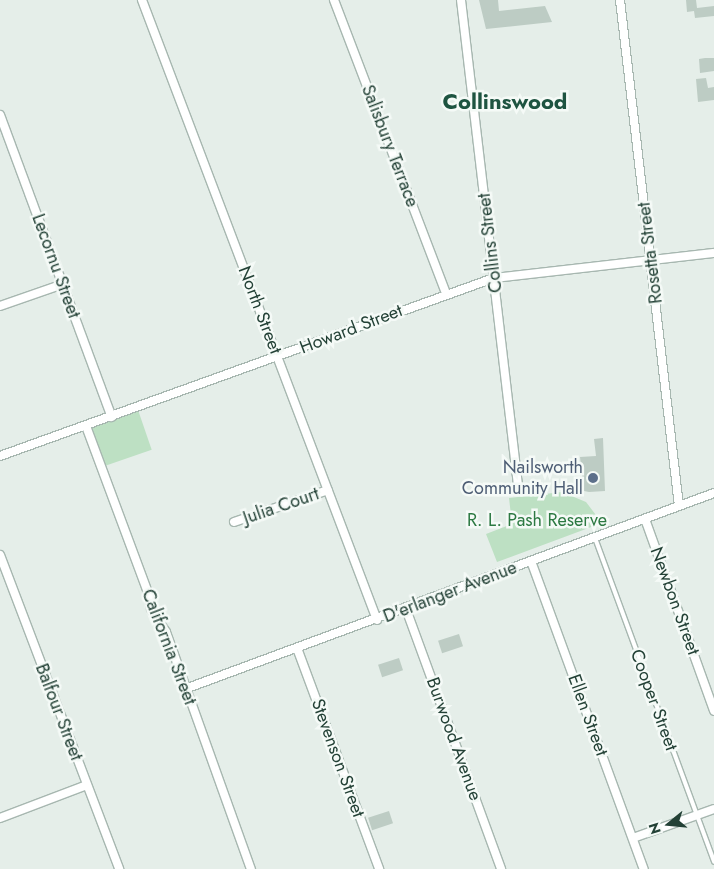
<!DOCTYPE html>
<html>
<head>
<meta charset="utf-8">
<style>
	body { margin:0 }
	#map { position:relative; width:714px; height:869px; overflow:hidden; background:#e5eee9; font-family:Jost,sans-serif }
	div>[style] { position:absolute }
	.green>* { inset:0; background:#bde0c3; transform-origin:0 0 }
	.building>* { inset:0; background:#bdccc4; transform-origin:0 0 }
	.roads { filter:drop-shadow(1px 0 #a7b7b0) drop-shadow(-1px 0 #a7b7b0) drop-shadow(0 1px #a7b7b0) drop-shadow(0 -1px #a7b7b0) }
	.service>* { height:4px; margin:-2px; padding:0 2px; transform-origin:2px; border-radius:2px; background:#fff }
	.minor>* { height:8px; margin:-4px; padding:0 4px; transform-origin:4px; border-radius:4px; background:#fff }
	.dots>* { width:14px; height:14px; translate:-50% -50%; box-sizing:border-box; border:2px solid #f5faf7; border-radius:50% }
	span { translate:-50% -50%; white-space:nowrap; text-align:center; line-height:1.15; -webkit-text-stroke:5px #f5faf7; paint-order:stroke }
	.street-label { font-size:18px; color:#234136 }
	.service-label { font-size:18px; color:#4e5e75 }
	.right { translate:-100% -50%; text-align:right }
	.park-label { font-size:18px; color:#2c7942 }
	.district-label { font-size:22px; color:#1e5441; font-weight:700 }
	.north { position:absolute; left:644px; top:799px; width:50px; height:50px; -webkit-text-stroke:4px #f5faf7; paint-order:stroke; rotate:253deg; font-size:14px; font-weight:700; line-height:20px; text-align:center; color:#234136 }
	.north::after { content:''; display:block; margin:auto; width:18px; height:22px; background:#234136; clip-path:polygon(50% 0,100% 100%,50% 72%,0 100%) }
</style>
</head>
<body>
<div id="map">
	<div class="green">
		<i style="left:138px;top:410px;width:42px;height:52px;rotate:71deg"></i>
		<i style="clip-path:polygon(562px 492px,586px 502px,602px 523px,497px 562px,486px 534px,512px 524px,509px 498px)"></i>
	</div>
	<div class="building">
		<i style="clip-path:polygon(479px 0,498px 0,499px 11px,545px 6px,552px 22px,486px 29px)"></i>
		<i style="clip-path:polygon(686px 0,696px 0,697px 8px,714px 6px,714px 16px,695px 18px,694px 11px,687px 12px)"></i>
		<i style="clip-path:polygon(705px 58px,714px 58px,714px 71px,700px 73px,699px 59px)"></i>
		<i style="clip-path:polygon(706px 78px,708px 88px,714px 87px,714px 100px,698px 102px,696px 79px)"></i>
		<i style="clip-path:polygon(603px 438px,605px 491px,589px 492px,584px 491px,580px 457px,596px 456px,594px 439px)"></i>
		<i style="left:459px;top:634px;width:13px;height:22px;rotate:72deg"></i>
		<i style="left:399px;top:658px;width:13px;height:22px;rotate:72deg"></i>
		<i style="left:389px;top:811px;width:13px;height:22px;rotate:72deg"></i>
	</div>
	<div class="roads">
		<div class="service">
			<i style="left:595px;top:538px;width:345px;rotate:69.8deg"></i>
		</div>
		<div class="minor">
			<i style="left:142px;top:0;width:663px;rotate:69.24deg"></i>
			<i style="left:334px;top:0;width:314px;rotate:69.1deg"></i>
			<i style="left:461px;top:0;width:488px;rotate:83.3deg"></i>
			<i style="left:620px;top:0;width:509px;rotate:83.35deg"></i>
			<i style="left:0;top:115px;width:322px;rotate:69.7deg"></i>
			<i style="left:0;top:306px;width:67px;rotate:-19.2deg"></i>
			<i style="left:86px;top:426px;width:184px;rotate:69.6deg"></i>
			<i style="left:150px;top:598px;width:11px;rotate:85deg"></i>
			<i style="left:151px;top:609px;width:27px;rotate:57deg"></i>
			<i style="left:166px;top:632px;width:252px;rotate:70.3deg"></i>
			<i style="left:0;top:456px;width:525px;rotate:-19.82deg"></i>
			<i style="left:494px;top:278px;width:221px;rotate:-6.5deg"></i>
			<i style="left:645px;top:519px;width:204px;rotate:70.2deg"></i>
			<i style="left:234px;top:522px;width:99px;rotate:-18.8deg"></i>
			<i style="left:0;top:555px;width:336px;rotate:69.2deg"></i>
			<i style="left:531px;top:561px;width:328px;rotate:69.9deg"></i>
			<i style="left:406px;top:609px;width:277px;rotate:69.9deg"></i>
			<i style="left:297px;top:648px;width:236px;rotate:69.6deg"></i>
			<i style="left:185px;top:689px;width:564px;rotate:-20.33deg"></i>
			<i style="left:0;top:818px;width:93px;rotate:-20.8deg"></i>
			<i style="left:633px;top:838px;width:86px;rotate:-19.7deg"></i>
		</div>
	</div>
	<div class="dots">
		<i style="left:593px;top:478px;background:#5c6f8a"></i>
	</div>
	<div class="street-label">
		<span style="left:390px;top:146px;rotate:69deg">Salisbury Terrace</span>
		<span style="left:490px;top:243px;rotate:-97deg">Collins Street</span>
		<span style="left:650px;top:253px;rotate:-97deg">Rosetta Street</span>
		<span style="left:56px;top:266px;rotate:70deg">Lecornu Street</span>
		<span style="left:260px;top:310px;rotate:69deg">North Street</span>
		<span style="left:351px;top:329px;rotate:-21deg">Howard Street</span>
		<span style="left:281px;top:506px;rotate:-19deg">Julia Court</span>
		<span style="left:450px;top:592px;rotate:-21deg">D'erlanger Avenue</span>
		<span style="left:675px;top:601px;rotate:70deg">Newbon Street</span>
		<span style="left:169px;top:647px;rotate:69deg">California Street</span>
		<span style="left:654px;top:700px;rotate:70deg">Cooper Street</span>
		<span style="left:59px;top:712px;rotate:69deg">Balfour Street</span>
		<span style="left:588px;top:715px;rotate:70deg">Ellen Street</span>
		<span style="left:454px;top:739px;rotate:70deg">Burwood Avenue</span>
		<span style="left:338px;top:758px;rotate:70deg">Stevenson Street</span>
	</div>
	<div class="service-label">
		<span class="right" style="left:583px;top:478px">Nailsworth<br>Community Hall</span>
	</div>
	<div class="park-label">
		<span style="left:537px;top:520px">R. L. Pash Reserve</span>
	</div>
	<div class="district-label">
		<span style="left:505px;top:102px">Collinswood</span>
	</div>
	<div class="north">N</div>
</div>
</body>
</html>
